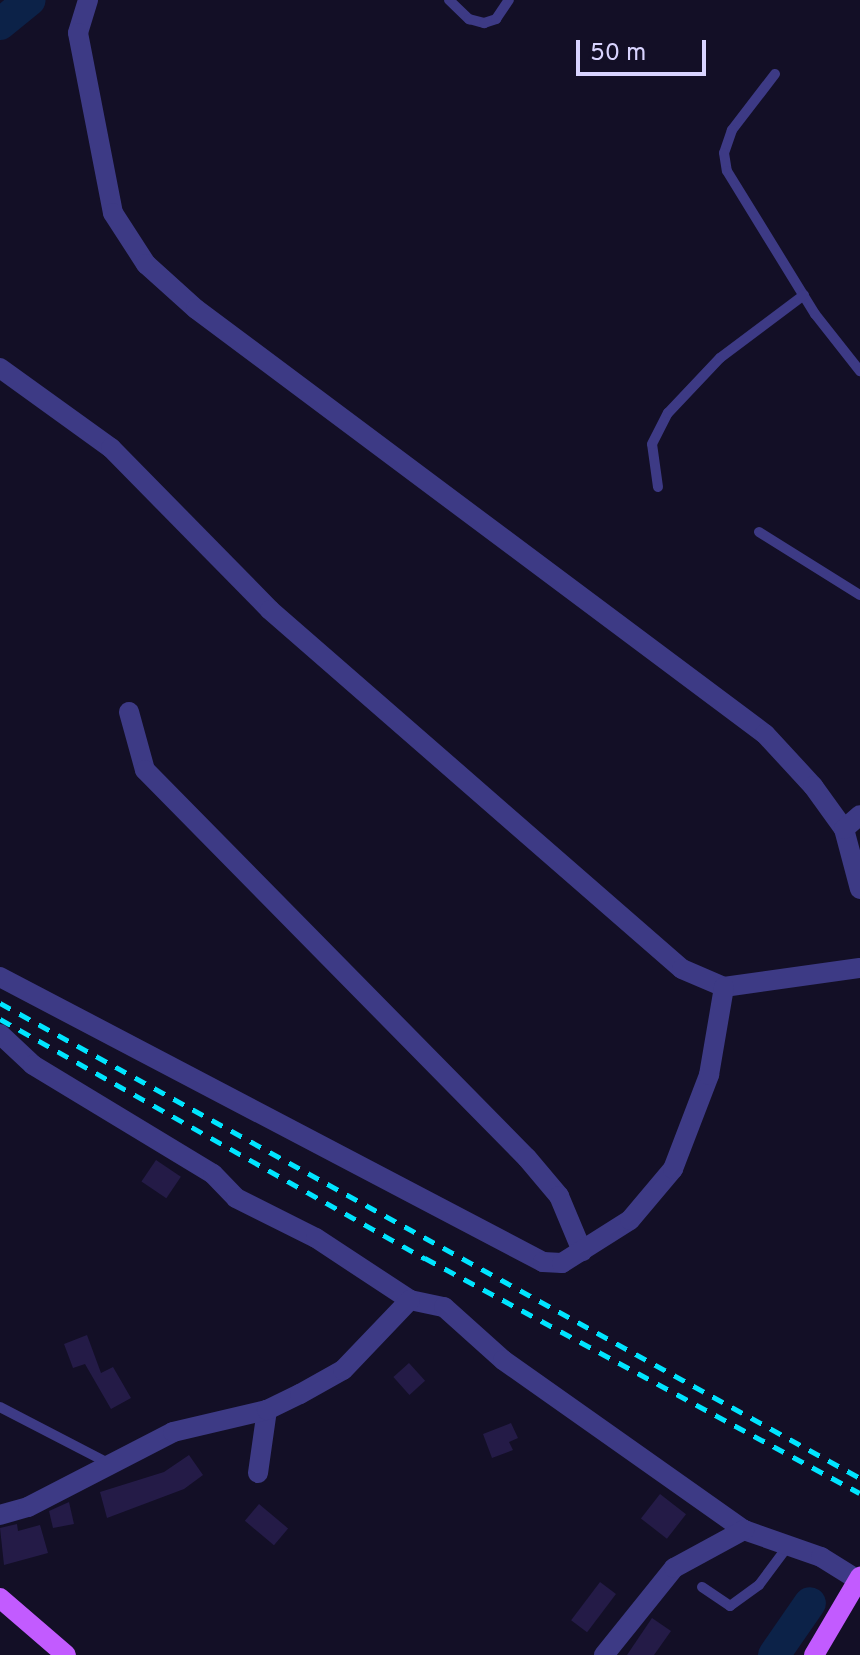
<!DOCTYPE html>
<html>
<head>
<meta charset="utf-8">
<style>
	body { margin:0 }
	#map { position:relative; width:860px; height:1655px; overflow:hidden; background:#130f26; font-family:Overpass,sans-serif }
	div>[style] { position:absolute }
	.river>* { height:32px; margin:-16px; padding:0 16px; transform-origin:16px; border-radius:16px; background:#0c2248 }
	.building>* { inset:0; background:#241b47; transform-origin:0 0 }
	.service>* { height:10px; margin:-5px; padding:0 5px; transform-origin:5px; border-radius:5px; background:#3d3a85 }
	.minor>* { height:20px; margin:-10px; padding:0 10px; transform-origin:10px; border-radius:10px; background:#3d3a85 }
	.primary>* { height:20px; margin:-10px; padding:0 10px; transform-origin:10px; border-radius:10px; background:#c25bff }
	.rail>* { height:5px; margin-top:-2.5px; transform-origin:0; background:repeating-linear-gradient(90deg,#00e5ff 0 12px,transparent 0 22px) }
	span { translate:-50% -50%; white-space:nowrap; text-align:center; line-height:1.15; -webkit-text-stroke:7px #130f26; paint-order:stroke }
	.scale { position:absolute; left:576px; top:40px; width:130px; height:36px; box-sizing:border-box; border:4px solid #d9d4ff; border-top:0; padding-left:10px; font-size:24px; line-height:28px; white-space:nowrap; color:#d9d4ff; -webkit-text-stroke:6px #130f26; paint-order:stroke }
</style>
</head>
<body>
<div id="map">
	<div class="river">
		<i style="left:0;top:24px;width:38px;rotate:-39deg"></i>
		<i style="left:774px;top:1655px;width:63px;rotate:-55.3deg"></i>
	</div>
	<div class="building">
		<i style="left:156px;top:1160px;width:30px;height:26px;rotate:34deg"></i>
		<i style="clip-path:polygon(87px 1335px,101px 1373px,113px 1367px,131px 1398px,111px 1409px,85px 1364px,73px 1368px,64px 1344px)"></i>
		<i style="left:409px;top:1363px;width:24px;height:21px;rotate:48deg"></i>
		<i style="clip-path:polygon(511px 1423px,518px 1438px,509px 1442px,513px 1450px,492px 1458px,483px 1434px)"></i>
		<i style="clip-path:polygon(189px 1455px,203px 1475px,184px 1489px,107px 1518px,100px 1492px,164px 1472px)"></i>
		<i style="left:660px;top:1494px;width:33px;height:31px;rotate:38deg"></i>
		<i style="clip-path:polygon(69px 1502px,74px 1524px,53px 1528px,49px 1511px)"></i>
		<i style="left:259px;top:1504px;width:38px;height:22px;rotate:40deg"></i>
		<i style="clip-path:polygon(17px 1524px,18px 1531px,40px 1525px,48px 1553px,4px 1565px,0 1528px)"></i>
		<i style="left:600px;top:1582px;width:20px;height:48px;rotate:37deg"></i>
		<i style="clip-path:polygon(652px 1618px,671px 1631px,654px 1655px,627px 1655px)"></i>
	</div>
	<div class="service">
		<i style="left:449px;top:0;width:28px;rotate:44deg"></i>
		<i style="left:469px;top:19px;width:16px;rotate:15deg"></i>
		<i style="left:484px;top:23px;width:13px;rotate:-18deg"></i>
		<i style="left:496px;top:19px;width:23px;rotate:-56deg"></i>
		<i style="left:775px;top:74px;width:71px;rotate:127.5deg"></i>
		<i style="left:732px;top:130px;width:24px;rotate:109deg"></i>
		<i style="left:724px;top:153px;width:18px;rotate:81deg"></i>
		<i style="left:727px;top:171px;width:168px;rotate:58.4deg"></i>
		<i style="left:815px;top:314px;width:73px;rotate:51.7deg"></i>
		<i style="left:658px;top:487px;width:43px;rotate:-97.9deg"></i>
		<i style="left:652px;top:444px;width:35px;rotate:-63deg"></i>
		<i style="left:668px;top:413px;width:76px;rotate:-46.6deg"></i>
		<i style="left:720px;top:358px;width:105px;rotate:-36.9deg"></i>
		<i style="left:759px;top:532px;width:119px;rotate:32deg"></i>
		<i style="left:0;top:1407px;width:122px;rotate:27.4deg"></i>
		<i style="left:702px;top:1587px;width:34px;rotate:34deg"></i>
		<i style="left:730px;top:1606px;width:36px;rotate:-36deg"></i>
		<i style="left:759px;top:1585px;width:49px;rotate:-53.4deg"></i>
	</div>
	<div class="minor">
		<i style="left:88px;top:0;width:34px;rotate:107deg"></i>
		<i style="left:78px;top:33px;width:183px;rotate:79deg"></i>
		<i style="left:113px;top:213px;width:61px;rotate:57.1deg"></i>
		<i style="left:146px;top:264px;width:67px;rotate:42deg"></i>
		<i style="left:196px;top:309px;width:710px;rotate:36.76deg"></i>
		<i style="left:765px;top:734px;width:71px;rotate:47.3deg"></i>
		<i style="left:813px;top:786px;width:53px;rotate:54.2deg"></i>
		<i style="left:844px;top:829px;width:62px;rotate:75.1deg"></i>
		<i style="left:0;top:368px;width:137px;rotate:35.8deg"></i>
		<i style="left:111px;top:448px;width:227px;rotate:45.5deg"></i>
		<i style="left:270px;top:610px;width:546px;rotate:41.07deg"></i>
		<i style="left:682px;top:969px;width:46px;rotate:23.2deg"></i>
		<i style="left:724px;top:987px;width:137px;rotate:-8deg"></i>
		<i style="left:129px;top:712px;width:60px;rotate:74.6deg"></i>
		<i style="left:145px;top:770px;width:544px;rotate:45.45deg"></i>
		<i style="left:527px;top:1158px;width:50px;rotate:49.9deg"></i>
		<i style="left:559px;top:1196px;width:60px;rotate:67.3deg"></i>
		<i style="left:844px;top:829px;width:21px;rotate:-41deg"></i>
		<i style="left:0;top:977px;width:613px;rotate:27.69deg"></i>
		<i style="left:543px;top:1262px;width:19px;rotate:3deg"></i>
		<i style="left:562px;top:1263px;width:80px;rotate:-32.3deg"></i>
		<i style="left:630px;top:1220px;width:67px;rotate:-49.9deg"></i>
		<i style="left:673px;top:1169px;width:101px;rotate:-69deg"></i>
		<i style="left:709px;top:1075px;width:89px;rotate:-80.3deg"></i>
		<i style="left:0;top:1034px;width:45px;rotate:43.2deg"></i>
		<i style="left:33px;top:1065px;width:210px;rotate:31.2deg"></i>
		<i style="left:213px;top:1174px;width:33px;rotate:46deg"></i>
		<i style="left:236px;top:1198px;width:89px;rotate:26.6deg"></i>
		<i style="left:316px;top:1238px;width:113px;rotate:33.4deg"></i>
		<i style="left:410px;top:1300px;width:35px;rotate:12deg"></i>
		<i style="left:444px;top:1307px;width:79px;rotate:41.9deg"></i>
		<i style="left:503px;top:1360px;width:295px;rotate:35.2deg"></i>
		<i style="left:744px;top:1530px;width:82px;rotate:19.3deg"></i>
		<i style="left:821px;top:1557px;width:44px;rotate:31.9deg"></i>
		<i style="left:258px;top:1473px;width:64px;rotate:-81.9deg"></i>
		<i style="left:0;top:1515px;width:29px;rotate:-16deg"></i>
		<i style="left:28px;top:1507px;width:163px;rotate:-27.3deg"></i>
		<i style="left:173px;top:1432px;width:97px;rotate:-13.2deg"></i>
		<i style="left:267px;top:1410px;width:37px;rotate:-26deg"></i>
		<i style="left:300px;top:1394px;width:49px;rotate:-29.2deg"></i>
		<i style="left:343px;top:1370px;width:97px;rotate:-46.3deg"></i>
		<i style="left:604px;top:1655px;width:112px;rotate:-51.2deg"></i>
		<i style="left:674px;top:1568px;width:80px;rotate:-28.5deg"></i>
	</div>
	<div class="primary">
		<i style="left:0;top:1598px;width:87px;rotate:40.8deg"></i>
		<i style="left:814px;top:1655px;width:91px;rotate:-59.5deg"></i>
	</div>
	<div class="rail">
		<i style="left:0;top:1003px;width:982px;rotate:28.91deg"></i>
		<i style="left:0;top:1019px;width:488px;rotate:29.4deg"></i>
		<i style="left:425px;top:1258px;width:494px;rotate:28.4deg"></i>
	</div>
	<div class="scale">50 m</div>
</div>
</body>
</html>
